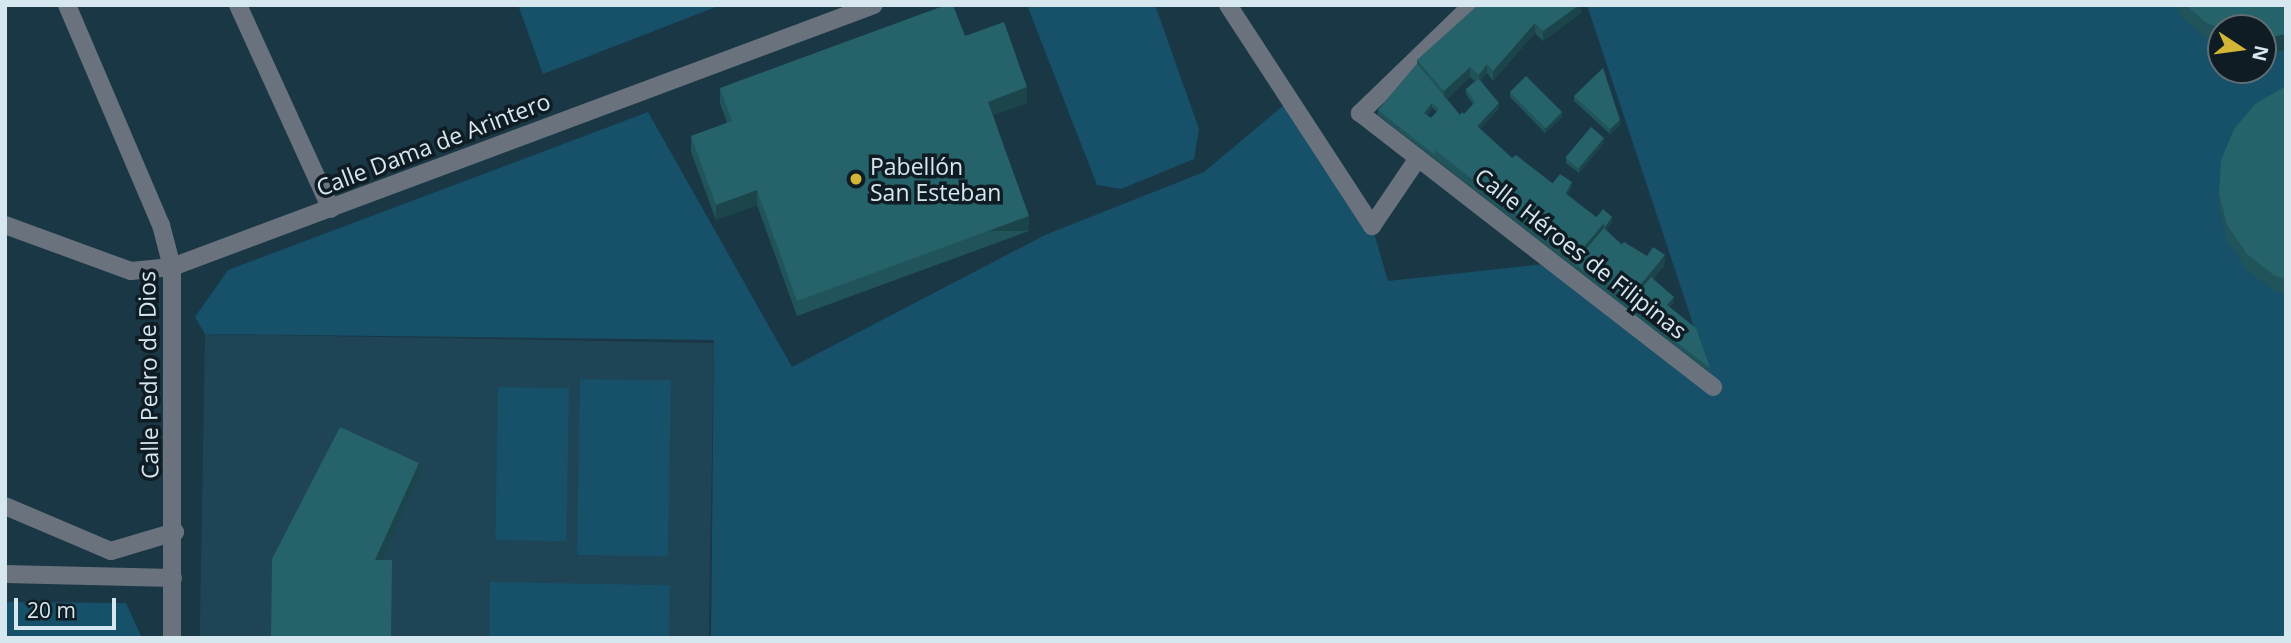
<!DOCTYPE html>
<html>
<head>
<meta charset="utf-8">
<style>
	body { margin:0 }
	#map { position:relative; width:2291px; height:643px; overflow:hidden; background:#193745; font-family:"Open Sans",sans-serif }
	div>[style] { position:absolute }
	.built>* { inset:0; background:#1e4455; transform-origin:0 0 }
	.green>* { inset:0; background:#175069; transform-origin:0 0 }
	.minor>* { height:18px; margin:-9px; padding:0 9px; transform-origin:9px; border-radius:9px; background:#6a727d }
	.wall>* { inset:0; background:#21545a }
	.shaded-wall>* { inset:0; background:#1b454a; transform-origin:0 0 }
	.building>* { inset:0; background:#266269; transform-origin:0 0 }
	.dots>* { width:19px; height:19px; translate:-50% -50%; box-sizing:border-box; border:4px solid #101c23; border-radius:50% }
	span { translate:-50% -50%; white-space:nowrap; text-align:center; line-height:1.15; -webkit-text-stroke:7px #101c23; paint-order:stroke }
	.street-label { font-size:23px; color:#d6e7f0 }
	.poi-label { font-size:23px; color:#d6e7f0 }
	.left { translate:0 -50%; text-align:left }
	.frame { position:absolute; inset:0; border:7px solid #d6e7f0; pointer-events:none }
	.north { position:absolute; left:2207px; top:14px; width:70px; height:70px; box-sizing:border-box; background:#101c23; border:2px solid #5f6d75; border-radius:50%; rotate:103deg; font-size:19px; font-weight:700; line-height:28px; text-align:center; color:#d6e7f0 }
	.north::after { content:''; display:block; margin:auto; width:24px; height:32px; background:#d3b635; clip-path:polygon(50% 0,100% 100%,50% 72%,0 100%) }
	.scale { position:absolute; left:14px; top:598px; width:102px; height:32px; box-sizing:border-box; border:4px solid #d6e7f0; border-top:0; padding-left:9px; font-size:21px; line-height:24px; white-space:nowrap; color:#d6e7f0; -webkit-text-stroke:5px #101c23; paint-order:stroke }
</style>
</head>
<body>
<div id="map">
	<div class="built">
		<i style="left:205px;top:334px;width:509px;height:304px;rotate:1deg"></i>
	</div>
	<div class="green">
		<i style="clip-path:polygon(518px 5px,721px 5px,543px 74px)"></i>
		<i style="clip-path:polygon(1027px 5px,1155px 5px,1199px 129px,1194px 159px,1121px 189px,1097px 185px)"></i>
		<i style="clip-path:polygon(evenodd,1587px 5px,2286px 5px,2286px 638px,711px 638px,714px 340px,205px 334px,195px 317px,228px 270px,648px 112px,792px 367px,1045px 235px,1204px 172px,1290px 100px,1372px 226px,1388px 281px,1554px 263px,1696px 333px,1587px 5px,2221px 28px,2263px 28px,2263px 70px,2221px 70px,2221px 28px)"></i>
		<i style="left:580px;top:379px;width:91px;height:176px;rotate:1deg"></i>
		<i style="left:498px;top:387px;width:71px;height:153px;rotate:1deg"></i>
		<i style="left:490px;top:582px;width:180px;height:56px;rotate:1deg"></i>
		<i style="clip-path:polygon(5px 602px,126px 603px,142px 638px,5px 638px)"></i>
	</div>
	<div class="minor">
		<i style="left:67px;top:5px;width:239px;rotate:66.9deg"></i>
		<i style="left:161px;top:225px;width:43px;rotate:75.3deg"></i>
		<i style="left:172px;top:267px;width:371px;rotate:90deg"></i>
		<i style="left:238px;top:5px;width:224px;rotate:65.5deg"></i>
		<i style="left:1228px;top:5px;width:264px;rotate:56.9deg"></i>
		<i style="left:1372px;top:226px;width:82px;rotate:-55.9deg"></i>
		<i style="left:1472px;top:5px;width:156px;rotate:136deg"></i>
		<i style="left:1360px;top:113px;width:447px;rotate:37.8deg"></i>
		<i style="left:5px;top:225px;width:134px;rotate:20.1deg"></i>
		<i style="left:131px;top:271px;width:41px;rotate:-5.6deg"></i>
		<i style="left:172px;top:267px;width:749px;rotate:-20.47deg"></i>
		<i style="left:5px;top:506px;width:115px;rotate:23deg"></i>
		<i style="left:111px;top:551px;width:67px;rotate:-16.5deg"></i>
		<i style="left:5px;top:574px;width:168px;rotate:1.4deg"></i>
	</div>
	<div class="wall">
		<i style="clip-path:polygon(evenodd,1581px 5px,1581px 13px,1543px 41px,1535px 33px,1493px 81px,1487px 73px,1481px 81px,1499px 108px,1480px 129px,1512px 158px,1552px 184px,1572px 187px,1567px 195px,1596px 218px,1612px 222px,1606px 230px,1622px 245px,1665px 265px,1653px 279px,1674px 302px,1670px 307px,1710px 368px,1710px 373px,1378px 115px,1378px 110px,1417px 64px,1417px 60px,1581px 5px,1470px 77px,1475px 81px,1466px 89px,1466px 94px,1473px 104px,1464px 114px,1460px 115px,1447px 99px,1470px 77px,1581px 5px,1432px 108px,1437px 112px,1431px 118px,1427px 115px,1432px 108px)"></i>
		<i style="clip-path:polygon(2175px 5px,2286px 5px,2286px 50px,2267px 54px,2263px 54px,2263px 28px,2221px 28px,2221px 45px,2205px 38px,2181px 16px)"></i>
		<i style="clip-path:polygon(2286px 86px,2286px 295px,2275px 291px,2247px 270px,2227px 240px,2219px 208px,2219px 193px)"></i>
		<i style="clip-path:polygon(720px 88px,1027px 103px,993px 115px,1029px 231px,797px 316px,757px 205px,716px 220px,691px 152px,691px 136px,727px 123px,720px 103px)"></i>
		<i style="clip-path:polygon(1510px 92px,1562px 117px,1545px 133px,1510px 97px)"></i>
		<i style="clip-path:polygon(1574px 96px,1620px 125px,1610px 134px,1574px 101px)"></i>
		<i style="clip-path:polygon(1604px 143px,1579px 173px,1566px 163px,1566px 158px)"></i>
	</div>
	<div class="shaded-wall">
		<i style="clip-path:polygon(1579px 5px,1581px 5px,1581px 13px,1543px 41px,1543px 31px)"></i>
		<i style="clip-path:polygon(1535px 23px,1535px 33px,1493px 81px,1493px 71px)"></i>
		<i style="clip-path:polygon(2286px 34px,2286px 50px,2267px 54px,2267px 38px)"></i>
		<i style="clip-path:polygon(1487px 64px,1487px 73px,1479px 84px,1479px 75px)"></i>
		<i style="clip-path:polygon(1470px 67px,1470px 77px,1444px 101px,1444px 91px)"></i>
		<i style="clip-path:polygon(1027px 87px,1027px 103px,988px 117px,988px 102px)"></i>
		<i style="clip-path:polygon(1432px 103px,1432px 108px,1424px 118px,1424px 113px)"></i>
		<i style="clip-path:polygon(1499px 103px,1499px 108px,1475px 134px,1475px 129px)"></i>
		<i style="clip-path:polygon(1562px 112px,1562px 117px,1545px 133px,1545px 128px)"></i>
		<i style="clip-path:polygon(1620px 120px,1620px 125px,1610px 134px,1610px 129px)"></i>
		<i style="clip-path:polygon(1604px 138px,1604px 143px,1579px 173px,1579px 168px)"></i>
		<i style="clip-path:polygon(1572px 182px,1572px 187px,1564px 202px,1564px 197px)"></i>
		<i style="clip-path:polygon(757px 190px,757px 205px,716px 220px,716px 205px)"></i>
		<i style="left:1029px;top:216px;width:15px;height:247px;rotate:90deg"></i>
		<i style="clip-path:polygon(1612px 217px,1612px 222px,1604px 233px,1604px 228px)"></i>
		<i style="clip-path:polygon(1604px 223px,1604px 233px,1574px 263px,1574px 259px)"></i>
		<i style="clip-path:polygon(1665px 255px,1665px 265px,1630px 307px,1628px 305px,1628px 300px)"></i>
		<i style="clip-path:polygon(1674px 297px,1674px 302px,1667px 310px,1667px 305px)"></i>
		<i style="clip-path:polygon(419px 463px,419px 476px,375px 573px,375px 560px)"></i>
	</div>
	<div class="building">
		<i style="clip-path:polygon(946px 5px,953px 5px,965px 36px,1004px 22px,1027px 87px,988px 102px,1029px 216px,797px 301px,757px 190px,716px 205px,691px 136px,732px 121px,720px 88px)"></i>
		<i style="clip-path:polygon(1478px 5px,1579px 5px,1543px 31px,1535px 23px,1493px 71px,1487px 64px,1479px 75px,1470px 67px,1444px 91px,1417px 60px)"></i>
		<i style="clip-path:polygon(2186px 5px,2286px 5px,2286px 34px,2267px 38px,2263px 38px,2263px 28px,2221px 28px,2221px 29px,2205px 22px)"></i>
		<i style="clip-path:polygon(evenodd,1417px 64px,1460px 115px,1435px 150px,1435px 155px,1378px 110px,1417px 64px,1432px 103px,1439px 109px,1431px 118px,1424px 113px,1432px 103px)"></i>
		<i style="clip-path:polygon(1603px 68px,1620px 120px,1610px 129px,1574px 96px)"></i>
		<i style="left:1526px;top:76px;width:51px;height:23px;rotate:45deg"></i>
		<i style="clip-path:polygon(1479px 79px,1499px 103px,1477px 126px,1464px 114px,1475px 102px,1466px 89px)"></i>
		<i style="clip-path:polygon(2286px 86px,2286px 279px,2275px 276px,2247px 254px,2227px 225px,2219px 193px,2221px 160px,2234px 129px,2255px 104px)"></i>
		<i style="clip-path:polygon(1462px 112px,1512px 158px,1516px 155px,1604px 223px,1574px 259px,1435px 150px)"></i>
		<i style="left:1591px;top:127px;width:17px;height:40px;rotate:40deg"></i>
		<i style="clip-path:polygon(1560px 174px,1572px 182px,1565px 194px,1552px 184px)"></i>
		<i style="clip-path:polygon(1603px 209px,1612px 217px,1604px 228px,1604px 223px,1596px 218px)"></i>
		<i style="clip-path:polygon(1604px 228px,1622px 245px,1596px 276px,1596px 280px,1574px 263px)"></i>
		<i style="clip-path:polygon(1624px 242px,1647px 256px,1653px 247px,1665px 255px,1628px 300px,1596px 276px)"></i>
		<i style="clip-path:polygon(1651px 277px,1674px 297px,1667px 305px,1696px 328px,1710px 368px,1628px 305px)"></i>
		<i style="clip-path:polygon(340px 427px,419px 463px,375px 560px,392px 560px,391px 638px,271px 638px,272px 559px)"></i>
	</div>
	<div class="dots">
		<i style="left:856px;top:179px;background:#d3b635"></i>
	</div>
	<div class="street-label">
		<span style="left:433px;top:144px;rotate:-21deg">Calle Dama de Arintero</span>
		<span style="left:1581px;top:253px;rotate:38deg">Calle Héroes de Filipinas</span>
		<span style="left:148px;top:375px;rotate:-91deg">Calle Pedro de Dios</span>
	</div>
	<div class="poi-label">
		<span class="left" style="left:870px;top:179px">Pabellón<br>San Esteban</span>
	</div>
	<div class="frame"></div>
	<div class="north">N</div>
	<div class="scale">20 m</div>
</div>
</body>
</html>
